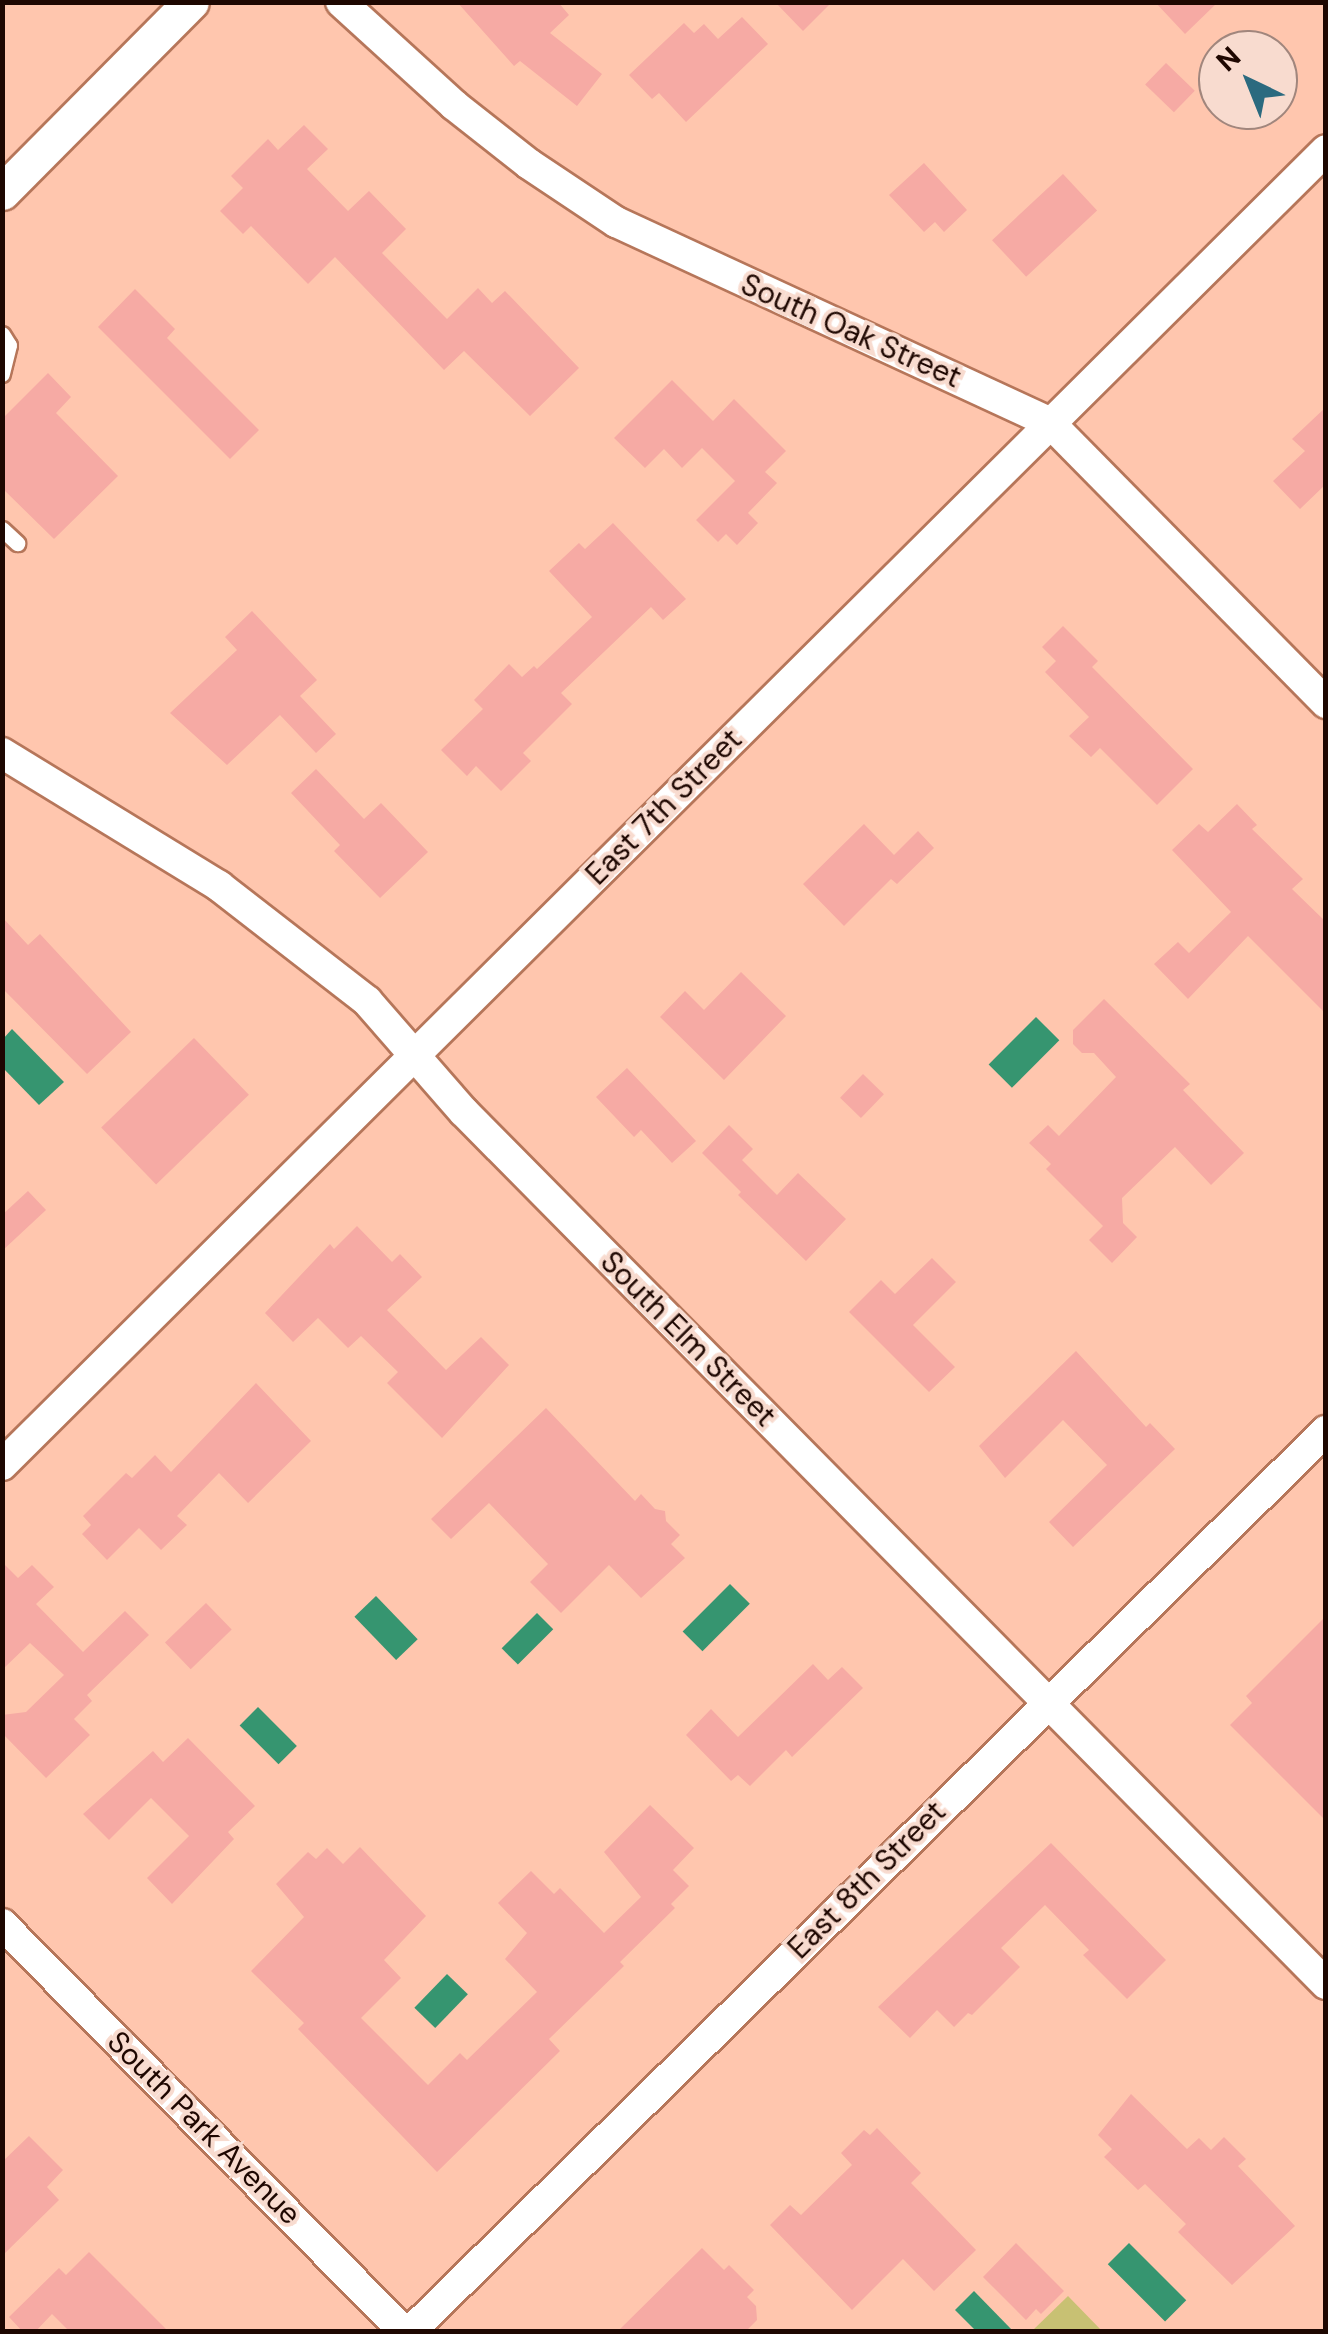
<!DOCTYPE html>
<html>
<head>
<meta charset="utf-8">
<style>
	body { margin:0 }
	#map { position:relative; width:1328px; height:2334px; overflow:hidden; background:#ffc6ae; font-family:"DM Sans",sans-serif }
	div>[style] { position:absolute }
	.green>* { inset:0; background:#c8c173 }
	.water>* { inset:0; background:#369570; transform-origin:0 0 }
	.building>* { inset:0; background:#f6aaa4; transform-origin:0 0 }
	.roads { filter:drop-shadow(2px 0 #b6765a) drop-shadow(-2px 0 #b6765a) drop-shadow(0 2px #b6765a) drop-shadow(0 -2px #b6765a) }
	.service>* { height:15px; margin:-7.5px; padding:0 7.5px; transform-origin:7.5px; border-radius:7.5px; background:#fff }
	.minor>* { height:30px; margin:-15px; padding:0 15px; transform-origin:15px; border-radius:15px; background:#fff }
	.tertiary>* { height:35px; margin:-17.5px; padding:0 17.5px; transform-origin:17.5px; border-radius:17.5px; background:#fff }
	span { translate:-50% -50%; white-space:nowrap; text-align:center; line-height:1.15; -webkit-text-stroke:8px #f8dbcf; paint-order:stroke }
	.street-label { font-size:30px; color:#1e0701 }
	.frame { position:absolute; inset:0; border:5px solid #1e0701; pointer-events:none }
	.north { position:absolute; left:1198px; top:30px; width:100px; height:100px; box-sizing:border-box; background:#f8dbcf; border:2px solid #a1867d; border-radius:50%; rotate:317deg; font-size:28px; font-weight:700; line-height:40px; text-align:center; color:#1e0701 }
	.north::after { content:''; display:block; margin:auto; width:35px; height:45px; background:#2b6a7f; clip-path:polygon(50% 0,100% 100%,50% 72%,0 100%) }
</style>
</head>
<body>
<div id="map">
	<div class="green">
		<i style="clip-path:polygon(1068px 2296px,1102px 2331px,1032px 2331px)"></i>
	</div>
	<div class="water">
		<i style="left:1036px;top:1017px;width:33px;height:67px;rotate:45deg"></i>
		<i style="clip-path:polygon(12px 1029px,64px 1082px,39px 1105px,3px 1068px,3px 1039px)"></i>
		<i style="left:730px;top:1584px;width:28px;height:67px;rotate:45deg"></i>
		<i style="left:376px;top:1596px;width:60px;height:30px;rotate:46deg"></i>
		<i style="left:537px;top:1613px;width:23px;height:50px;rotate:45deg"></i>
		<i style="left:258px;top:1707px;width:55px;height:26px;rotate:45deg"></i>
		<i style="left:447px;top:1974px;width:29px;height:47px;rotate:44deg"></i>
		<i style="left:1129px;top:2243px;width:81px;height:30px;rotate:45deg"></i>
		<i style="clip-path:polygon(974px 2291px,1012px 2330px,1011px 2331px,976px 2331px,955px 2310px)"></i>
	</div>
	<div class="building">
		<i style="clip-path:polygon(457px 2px,558px 2px,569px 15px,550px 33px,602px 74px,577px 106px,520px 61px,514px 66px)"></i>
		<i style="clip-path:polygon(775px 2px,832px 2px,803px 31px)"></i>
		<i style="clip-path:polygon(1155px 2px,1218px 2px,1185px 34px)"></i>
		<i style="clip-path:polygon(742px 17px,768px 44px,686px 122px,659px 93px,652px 99px,629px 75px,684px 23px,694px 33px,704px 24px,718px 39px)"></i>
		<i style="left:1166px;top:63px;width:40px;height:30px;rotate:44deg"></i>
		<i style="clip-path:polygon(304px 125px,328px 149px,307px 169px,348px 211px,369px 191px,406px 229px,382px 253px,447px 319px,478px 288px,492px 303px,505px 291px,579px 368px,530px 416px,464px 351px,444px 370px,335px 257px,308px 284px,251px 226px,243px 234px,220px 211px,243px 188px,231px 176px,268px 139px,278px 150px)"></i>
		<i style="clip-path:polygon(924px 163px,967px 210px,944px 232px,935px 222px,924px 232px,889px 195px)"></i>
		<i style="left:1063px;top:174px;width:50px;height:97px;rotate:47deg"></i>
		<i style="clip-path:polygon(135px 289px,175px 329px,167px 338px,259px 430px,230px 459px,98px 327px)"></i>
		<i style="clip-path:polygon(48px 373px,71px 397px,56px 413px,118px 476px,54px 539px,2px 488px,2px 419px)"></i>
		<i style="clip-path:polygon(672px 380px,713px 421px,734px 399px,786px 451px,765px 472px,777px 483px,748px 513px,758px 523px,737px 545px,726px 534px,718px 542px,696px 520px,735px 481px,702px 448px,682px 468px,664px 449px,645px 468px,614px 438px)"></i>
		<i style="clip-path:polygon(1326px 407px,1326px 484px,1300px 509px,1273px 481px,1305px 451px,1292px 439px)"></i>
		<i style="clip-path:polygon(613px 523px,686px 599px,663px 620px,651px 607px,561px 693px,572px 704px,523px 753px,531px 761px,501px 791px,476px 766px,467px 776px,441px 750px,483px 709px,474px 700px,509px 664px,522px 677px,534px 666px,537px 669px,592px 617px,549px 571px,579px 543px,585px 549px)"></i>
		<i style="clip-path:polygon(252px 611px,317px 680px,300px 696px,336px 734px,316px 753px,280px 715px,227px 765px,170px 713px,237px 650px,225px 637px)"></i>
		<i style="clip-path:polygon(1063px 626px,1098px 661px,1092px 667px,1193px 769px,1157px 805px,1100px 748px,1091px 757px,1069px 736px,1089px 717px,1045px 672px,1056px 661px,1042px 647px)"></i>
		<i style="clip-path:polygon(316px 769px,364px 819px,381px 803px,428px 852px,380px 898px,334px 851px,340px 845px,291px 793px)"></i>
		<i style="clip-path:polygon(1237px 804px,1257px 825px,1252px 829px,1303px 879px,1292px 889px,1326px 922px,1326px 1014px,1248px 936px,1188px 999px,1154px 964px,1178px 942px,1189px 953px,1231px 912px,1172px 850px,1199px 824px,1208px 832px)"></i>
		<i style="clip-path:polygon(864px 824px,894px 855px,918px 831px,934px 848px,897px 884px,891px 879px,844px 926px,803px 884px)"></i>
		<i style="clip-path:polygon(2px 917px,28px 945px,40px 934px,131px 1032px,87px 1074px,2px 988px)"></i>
		<i style="clip-path:polygon(741px 972px,786px 1016px,724px 1080px,660px 1017px,685px 991px,704px 1010px)"></i>
		<i style="clip-path:polygon(1104px 999px,1190px 1084px,1183px 1090px,1244px 1153px,1211px 1185px,1175px 1147px,1122px 1198px,1123px 1223px,1137px 1237px,1112px 1263px,1089px 1240px,1103px 1226px,1046px 1169px,1051px 1164px,1029px 1143px,1048px 1125px,1059px 1136px,1116px 1077px,1094px 1053px,1082px 1053px,1073px 1044px,1073px 1030px)"></i>
		<i style="left:194px;top:1038px;width:79px;height:129px;rotate:46deg"></i>
		<i style="clip-path:polygon(627px 1068px,696px 1141px,672px 1163px,641px 1130px,634px 1137px,596px 1097px)"></i>
		<i style="left:863px;top:1074px;width:29px;height:33px;rotate:44deg"></i>
		<i style="clip-path:polygon(729px 1125px,753px 1149px,742px 1160px,777px 1195px,798px 1173px,846px 1219px,806px 1261px,738px 1195px,741px 1192px,702px 1153px)"></i>
		<i style="clip-path:polygon(28px 1191px,46px 1210px,2px 1251px,2px 1215px)"></i>
		<i style="clip-path:polygon(357px 1226px,392px 1262px,400px 1254px,422px 1277px,387px 1310px,446px 1370px,481px 1337px,509px 1365px,442px 1438px,387px 1383px,398px 1372px,361px 1336px,348px 1348px,318px 1318px,293px 1342px,265px 1313px,330px 1244px,334px 1249px)"></i>
		<i style="clip-path:polygon(932px 1258px,956px 1282px,913px 1325px,955px 1367px,929px 1392px,849px 1312px,881px 1280px,895px 1294px)"></i>
		<i style="clip-path:polygon(1076px 1351px,1146px 1427px,1150px 1423px,1175px 1449px,1073px 1547px,1049px 1522px,1107px 1465px,1063px 1420px,1005px 1478px,979px 1446px)"></i>
		<i style="clip-path:polygon(256px 1383px,311px 1441px,248px 1503px,219px 1473px,177px 1516px,187px 1525px,161px 1550px,139px 1528px,107px 1560px,82px 1534px,91px 1525px,83px 1516px,126px 1473px,132px 1478px,155px 1455px,171px 1472px)"></i>
		<i style="clip-path:polygon(546px 1408px,635px 1501px,641px 1494px,655px 1509px,665px 1511px,666px 1521px,680px 1535px,671px 1544px,685px 1558px,641px 1598px,609px 1565px,561px 1613px,530px 1582px,548px 1564px,489px 1503px,451px 1539px,431px 1519px)"></i>
		<i style="clip-path:polygon(2px 1562px,18px 1578px,32px 1565px,54px 1587px,36px 1604px,83px 1652px,125px 1611px,149px 1635px,87px 1695px,92px 1701px,74px 1719px,90px 1735px,46px 1778px,2px 1733px,2px 1715px,26px 1712px,64px 1675px,30px 1643px,2px 1670px)"></i>
		<i style="left:206px;top:1603px;width:37px;height:57px;rotate:46deg"></i>
		<i style="clip-path:polygon(1326px 1616px,1326px 1821px,1230px 1725px,1252px 1703px,1246px 1696px)"></i>
		<i style="clip-path:polygon(813px 1664px,828px 1680px,842px 1667px,863px 1688px,792px 1757px,786px 1750px,750px 1786px,738px 1775px,731px 1781px,686px 1735px,711px 1709px,738px 1737px)"></i>
		<i style="clip-path:polygon(188px 1738px,255px 1806px,228px 1832px,234px 1839px,172px 1904px,147px 1878px,189px 1836px,151px 1798px,109px 1840px,83px 1814px,153px 1751px,163px 1762px)"></i>
		<i style="clip-path:polygon(650px 1805px,694px 1848px,673px 1870px,689px 1886px,671px 1904px,675px 1908px,620px 1962px,624px 1966px,549px 2039px,560px 2051px,437px 2172px,298px 2029px,304px 2023px,251px 1971px,304px 1917px,276px 1884px,308px 1852px,316px 1859px,327px 1848px,343px 1864px,360px 1847px,426px 1916px,384px 1960px,401px 1978px,361px 2018px,428px 2085px,460px 2053px,467px 2060px,537px 1992px,505px 1959px,527px 1933px,498px 1903px,531px 1871px,554px 1894px,560px 1888px,604px 1933px,641px 1897px,604px 1852px)"></i>
		<i style="clip-path:polygon(1051px 1843px,1166px 1960px,1127px 1999px,1083px 1955px,1089px 1950px,1045px 1905px,1001px 1948px,1020px 1967px,972px 2015px,968px 2013px,954px 2027px,937px 2010px,910px 2038px,878px 2007px)"></i>
		<i style="clip-path:polygon(1131px 2094px,1187px 2149px,1199px 2138px,1211px 2150px,1224px 2137px,1246px 2159px,1238px 2166px,1295px 2226px,1232px 2285px,1178px 2232px,1186px 2224px,1145px 2184px,1138px 2190px,1104px 2157px,1112px 2149px,1098px 2135px)"></i>
		<i style="clip-path:polygon(877px 2128px,921px 2173px,911px 2183px,976px 2250px,934px 2291px,903px 2259px,852px 2310px,770px 2225px,790px 2205px,801px 2215px,852px 2165px,841px 2153px,864px 2130px,870px 2135px)"></i>
		<i style="clip-path:polygon(29px 2136px,63px 2170px,47px 2187px,59px 2200px,2px 2256px,2px 2162px)"></i>
		<i style="clip-path:polygon(1016px 2243px,1064px 2291px,1041px 2314px,1036px 2309px,1026px 2320px,983px 2277px)"></i>
		<i style="clip-path:polygon(702px 2248px,724px 2270px,729px 2265px,754px 2290px,747px 2297px,756px 2306px,757px 2320px,745px 2332px,617px 2332px)"></i>
		<i style="clip-path:polygon(89px 2252px,169px 2332px,70px 2332px,52px 2314px,35px 2332px,23px 2332px,9px 2317px,59px 2268px,66px 2275px)"></i>
	</div>
	<div class="roads">
		<div class="service">
			<i style="left:2px;top:334px;width:13px;rotate:58deg"></i>
			<i style="left:9px;top:345px;width:30px;rotate:104deg"></i>
			<i style="left:2px;top:529px;width:21px;rotate:43deg"></i>
		</div>
		<div class="minor">
			<i style="left:341px;top:2px;width:153px;rotate:42.3deg"></i>
			<i style="left:454px;top:105px;width:95px;rotate:38.2deg"></i>
			<i style="left:529px;top:164px;width:105px;rotate:33.7deg"></i>
			<i style="left:616px;top:222px;width:477px;rotate:24.8deg"></i>
			<i style="left:1049px;top:422px;width:395px;rotate:45.4deg"></i>
			<i style="left:2px;top:753px;width:255px;rotate:31.5deg"></i>
			<i style="left:219px;top:886px;width:187px;rotate:37.8deg"></i>
			<i style="left:367px;top:1001px;width:147px;rotate:48.9deg"></i>
			<i style="left:464px;top:1112px;width:1226px;rotate:45.33deg"></i>
			<i style="left:2px;top:1465px;width:1866px;rotate:-44.8deg"></i>
			<i style="left:2px;top:1924px;width:573px;rotate:45.42deg"></i>
			<i style="left:410px;top:2332px;width:1285px;rotate:-44.53deg"></i>
		</div>
		<div class="tertiary">
			<i style="left:2px;top:192px;width:268px;rotate:-45.2deg"></i>
		</div>
	</div>
	<div class="street-label">
		<span style="left:851px;top:331px;rotate:24deg">South Oak Street</span>
		<span style="left:664px;top:807px;rotate:-45deg">East 7th Street</span>
		<span style="left:688px;top:1339px;rotate:45deg">South Elm Street</span>
		<span style="left:867px;top:1880px;rotate:-45deg">East 8th Street</span>
		<span style="left:204px;top:2128px;rotate:45deg">South Park Avenue</span>
	</div>
	<div class="frame"></div>
	<div class="north">N</div>
</div>
</body>
</html>
